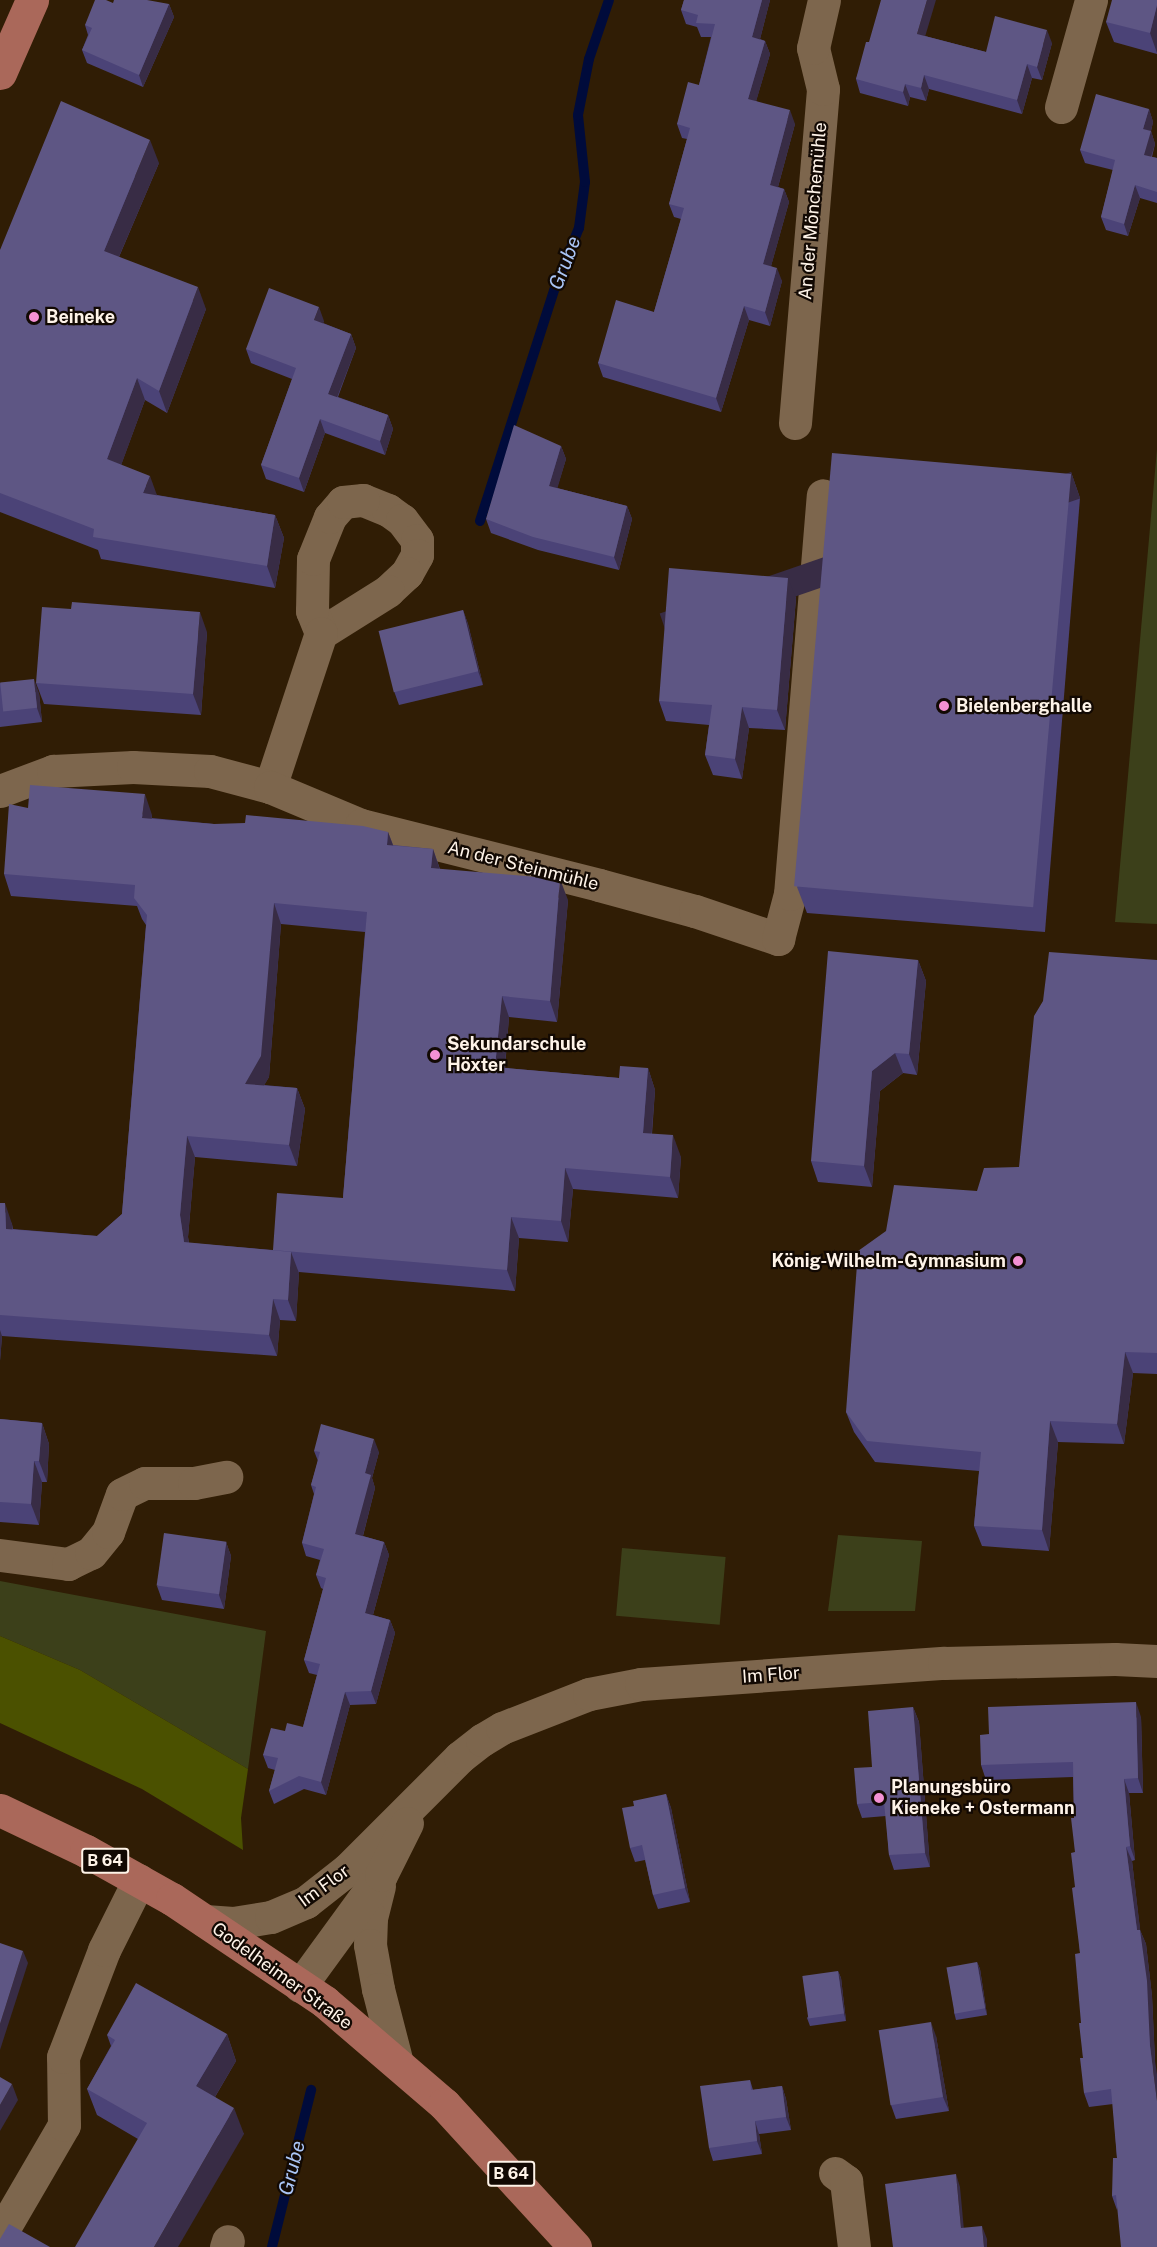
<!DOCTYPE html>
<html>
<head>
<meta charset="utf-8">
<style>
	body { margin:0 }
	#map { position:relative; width:1157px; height:2247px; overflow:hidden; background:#301d05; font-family:"Public Sans",sans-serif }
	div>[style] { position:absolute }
	.green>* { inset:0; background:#3c401a; transform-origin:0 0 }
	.forest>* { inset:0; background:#4b5100 }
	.stream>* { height:10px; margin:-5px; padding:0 5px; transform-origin:5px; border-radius:5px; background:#000b3b }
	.minor>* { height:33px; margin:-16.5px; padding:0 16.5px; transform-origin:16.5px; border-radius:16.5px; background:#7d664d }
	.major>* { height:33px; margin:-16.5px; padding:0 16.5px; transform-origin:16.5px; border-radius:16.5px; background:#aa685a }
	.wall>* { inset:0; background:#4b4377 }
	.shaded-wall>* { inset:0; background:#382c45; transform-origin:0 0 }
	.building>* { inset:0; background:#5e5684; transform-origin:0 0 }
	.dots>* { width:16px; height:16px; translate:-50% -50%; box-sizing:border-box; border:3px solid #120903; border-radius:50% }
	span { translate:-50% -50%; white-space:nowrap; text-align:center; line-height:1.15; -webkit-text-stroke:4.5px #120903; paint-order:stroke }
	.shield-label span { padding:2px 4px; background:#120903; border:2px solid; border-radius:4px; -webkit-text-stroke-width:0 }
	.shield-label { font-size:16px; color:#fef3e8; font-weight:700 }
	.street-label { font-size:18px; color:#fef3e8 }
	.poi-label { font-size:18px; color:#fef3e8; font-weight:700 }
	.left { translate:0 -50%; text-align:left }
	.right { translate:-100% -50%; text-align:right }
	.water-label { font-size:20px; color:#aac5f6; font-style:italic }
</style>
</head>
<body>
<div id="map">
	<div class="green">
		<i style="clip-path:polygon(1157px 449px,1157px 924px,1115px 922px)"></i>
		<i style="clip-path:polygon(838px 1535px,922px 1541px,915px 1611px,828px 1611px)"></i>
		<i style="left:622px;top:1548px;width:104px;height:68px;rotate:5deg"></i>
		<i style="clip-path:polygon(0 1581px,266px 1631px,248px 1769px,80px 1670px,0 1636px)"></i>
	</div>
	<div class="forest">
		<i style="clip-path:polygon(0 1636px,80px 1670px,248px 1769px,241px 1818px,243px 1850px,142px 1789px,0 1723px)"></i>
	</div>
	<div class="stream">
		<i style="left:480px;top:521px;width:246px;rotate:-72.2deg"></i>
		<i style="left:555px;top:287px;width:64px;rotate:-67.9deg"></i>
		<i style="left:579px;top:228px;width:46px;rotate:-82.6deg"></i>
		<i style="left:585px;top:182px;width:67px;rotate:-96deg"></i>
		<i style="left:578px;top:115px;width:57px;rotate:-78.9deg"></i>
		<i style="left:589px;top:59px;width:62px;rotate:-71.3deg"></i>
		<i style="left:272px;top:2247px;width:162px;rotate:-76deg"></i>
	</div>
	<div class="minor">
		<i style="left:1061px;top:107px;width:111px;rotate:-74.3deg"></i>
		<i style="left:795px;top:423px;width:335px;rotate:-85.2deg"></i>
		<i style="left:823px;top:89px;width:42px;rotate:-103.7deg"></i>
		<i style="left:813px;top:48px;width:49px;rotate:-77.1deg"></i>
		<i style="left:363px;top:500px;width:27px;rotate:22deg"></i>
		<i style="left:388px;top:510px;width:17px;rotate:36deg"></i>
		<i style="left:402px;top:520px;width:25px;rotate:53deg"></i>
		<i style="left:417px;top:540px;width:15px;rotate:90deg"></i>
		<i style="left:417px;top:555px;width:21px;rotate:119deg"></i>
		<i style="left:407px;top:573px;width:26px;rotate:137deg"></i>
		<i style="left:388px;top:591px;width:79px;rotate:147.9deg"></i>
		<i style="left:321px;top:633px;width:24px;rotate:-112deg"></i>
		<i style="left:312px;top:611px;width:52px;rotate:-88.9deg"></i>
		<i style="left:313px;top:559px;width:45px;rotate:-68deg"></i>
		<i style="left:330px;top:517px;width:20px;rotate:-49deg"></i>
		<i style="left:343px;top:502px;width:20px;rotate:-6deg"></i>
		<i style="left:270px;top:787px;width:162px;rotate:-71.7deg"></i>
		<i style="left:0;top:791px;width:57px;rotate:-20.7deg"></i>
		<i style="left:53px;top:771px;width:80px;rotate:-2.9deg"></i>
		<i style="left:133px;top:767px;width:77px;rotate:3deg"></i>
		<i style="left:210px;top:771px;width:62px;rotate:14.9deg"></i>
		<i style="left:270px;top:787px;width:99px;rotate:22.7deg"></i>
		<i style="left:361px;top:825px;width:245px;rotate:14.1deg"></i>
		<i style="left:599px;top:885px;width:99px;rotate:15.2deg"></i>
		<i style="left:695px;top:911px;width:88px;rotate:18.6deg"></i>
		<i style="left:778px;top:939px;width:47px;rotate:-75.1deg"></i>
		<i style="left:790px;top:894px;width:400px;rotate:-85.3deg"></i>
		<i style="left:0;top:1555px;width:69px;rotate:7.5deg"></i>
		<i style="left:68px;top:1564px;width:25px;rotate:-26deg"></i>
		<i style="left:91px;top:1553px;width:27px;rotate:-51deg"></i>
		<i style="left:108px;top:1532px;width:40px;rotate:-69.8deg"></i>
		<i style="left:122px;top:1494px;width:25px;rotate:-26deg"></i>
		<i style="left:145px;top:1483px;width:49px"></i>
		<i style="left:194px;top:1483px;width:33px;rotate:-11deg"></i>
		<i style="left:379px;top:1886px;width:33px;rotate:104deg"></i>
		<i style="left:371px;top:1918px;width:27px;rotate:92deg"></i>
		<i style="left:370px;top:1945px;width:45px;rotate:79.7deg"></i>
		<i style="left:378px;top:1989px;width:76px;rotate:75.6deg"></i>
		<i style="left:205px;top:1921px;width:28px;rotate:4deg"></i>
		<i style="left:233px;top:1923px;width:38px;rotate:-9deg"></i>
		<i style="left:271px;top:1917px;width:38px;rotate:-23deg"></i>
		<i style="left:306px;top:1902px;width:53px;rotate:-38.2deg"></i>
		<i style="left:348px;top:1869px;width:158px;rotate:-45deg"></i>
		<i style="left:460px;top:1757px;width:28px;rotate:-38deg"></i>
		<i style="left:482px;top:1740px;width:23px;rotate:-31deg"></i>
		<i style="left:502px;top:1728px;width:93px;rotate:-21.3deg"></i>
		<i style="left:589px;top:1694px;width:53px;rotate:-10.9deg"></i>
		<i style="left:641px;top:1684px;width:304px;rotate:-4deg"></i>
		<i style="left:944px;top:1663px;width:171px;rotate:-1.3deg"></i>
		<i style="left:1115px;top:1659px;width:42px;rotate:2.7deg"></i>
		<i style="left:300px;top:1986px;width:137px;rotate:-53.9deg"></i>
		<i style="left:381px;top:1875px;width:58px;rotate:-63.4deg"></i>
		<i style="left:835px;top:2173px;width:14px;rotate:36deg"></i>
		<i style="left:846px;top:2181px;width:66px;rotate:83.1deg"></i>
		<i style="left:0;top:2235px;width:127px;rotate:-59.8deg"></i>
		<i style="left:64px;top:2125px;width:68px;rotate:-90.8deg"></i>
		<i style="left:63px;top:2057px;width:115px;rotate:-69deg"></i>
		<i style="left:104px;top:1950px;width:78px;rotate:-63.4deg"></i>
		<i style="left:226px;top:2247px;width:6px;rotate:-72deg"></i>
	</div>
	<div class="major">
		<i style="left:0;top:73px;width:80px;rotate:-66.3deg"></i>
		<i style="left:0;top:1810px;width:95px;rotate:25.5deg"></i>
		<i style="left:86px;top:1851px;width:98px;rotate:29.2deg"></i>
		<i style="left:172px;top:1899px;width:184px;rotate:33.9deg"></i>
		<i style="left:325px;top:2002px;width:157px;rotate:40.6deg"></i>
		<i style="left:444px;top:2104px;width:194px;rotate:47.5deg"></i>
	</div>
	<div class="wall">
		<i style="clip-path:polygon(684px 0,770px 0,760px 39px,765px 41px,770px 54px,756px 101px,795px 124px,778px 187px,784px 189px,789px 202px,771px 266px,782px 281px,770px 326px,749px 320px,721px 412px,603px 377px,598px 363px,654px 312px,681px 219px,674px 217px,669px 204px,687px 139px,682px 138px,677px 124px,699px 85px,711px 37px,701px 37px,697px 27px,686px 24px,681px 10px)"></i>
		<i style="clip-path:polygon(1157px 0,1157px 54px,1114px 42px,1106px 22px)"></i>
		<i style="clip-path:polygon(113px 3px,169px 4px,174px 17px,143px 87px,87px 63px,82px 50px,88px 35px,85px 25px)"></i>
		<i style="clip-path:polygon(925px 36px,986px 52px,1052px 43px,1042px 80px,1032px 78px,1022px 114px,929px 89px,926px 101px,910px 97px,908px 106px,860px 93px,856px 79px,869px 42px)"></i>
		<i style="clip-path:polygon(1149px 109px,1153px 122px,1151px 131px,1155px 144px,1152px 157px,1157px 158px,1157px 203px,1140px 198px,1128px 236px,1106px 230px,1101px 217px,1113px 170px,1085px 163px,1080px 150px)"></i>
		<i style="clip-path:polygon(159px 163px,119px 257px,206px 309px,167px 413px,145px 400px,121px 465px,157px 495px,275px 515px,284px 538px,275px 588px,101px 559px,98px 550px,0 512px,0 250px)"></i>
		<i style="clip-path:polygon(324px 321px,323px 323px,351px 334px,356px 348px,338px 397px,388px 415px,393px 429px,385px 455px,325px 433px,304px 492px,266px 479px,261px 465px,292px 379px,251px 363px,246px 349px)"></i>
		<i style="clip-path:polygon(561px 446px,566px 459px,557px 488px,627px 506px,632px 519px,619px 570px,538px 550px,491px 533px,486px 519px)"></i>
		<i style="clip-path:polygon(1071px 472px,1080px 498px,1045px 932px,807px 913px,797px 887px)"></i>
		<i style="clip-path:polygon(788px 578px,796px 598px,785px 730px,749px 728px,742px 779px,713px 775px,705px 755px,709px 725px,666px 721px,659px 701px)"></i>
		<i style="clip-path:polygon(463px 610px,468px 624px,483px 685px,399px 705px,394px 691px)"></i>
		<i style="clip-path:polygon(207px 632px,201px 715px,44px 704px,36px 683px)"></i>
		<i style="clip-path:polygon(0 683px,39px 693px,42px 722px,0 727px)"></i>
		<i style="clip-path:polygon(evenodd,28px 808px,152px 815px,152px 818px,214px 824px,388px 832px,393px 845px,433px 849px,440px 869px,568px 900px,557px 1022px,509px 1017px,505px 1068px,619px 1078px,648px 1068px,655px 1090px,652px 1134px,681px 1157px,678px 1198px,573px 1189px,568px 1242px,519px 1238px,515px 1291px,299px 1272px,296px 1321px,280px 1320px,277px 1356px,2px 1336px,0 1361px,0 1203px,12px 1224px,13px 1229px,97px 1236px,122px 1214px,146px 925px,142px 919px,137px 906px,11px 896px,4px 874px,28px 808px,281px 924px,365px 932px,343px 1198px,273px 1250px,189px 1243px,188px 1237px,195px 1157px,297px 1166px,305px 1109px,297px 1088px,264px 1085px,269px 1077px,281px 924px)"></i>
		<i style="clip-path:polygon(918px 960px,926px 981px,917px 1075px,903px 1073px,880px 1091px,872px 1187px,818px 1182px,811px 1161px)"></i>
		<i style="clip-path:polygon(1157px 960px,1157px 1374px,1133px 1373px,1124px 1444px,1058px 1442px,1049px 1551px,982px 1546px,974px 1526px,979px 1471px,875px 1462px,854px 1432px,846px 1412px,977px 1191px,1019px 1167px)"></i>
		<i style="clip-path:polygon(0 1419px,42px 1423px,49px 1444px,47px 1482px,42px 1482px,39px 1525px,0 1522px)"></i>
		<i style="clip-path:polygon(314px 1451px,379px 1452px,372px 1478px,375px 1488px,363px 1536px,384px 1542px,389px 1555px,373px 1615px,390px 1620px,395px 1633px,376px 1704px,350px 1705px,326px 1795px,304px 1789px,274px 1804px,269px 1791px,275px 1770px,268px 1768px,263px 1755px,285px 1731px,303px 1727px,317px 1675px,309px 1673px,304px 1660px,323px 1589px,321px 1588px,316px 1575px,320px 1560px,306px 1556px,302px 1543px,314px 1494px,311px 1485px,318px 1461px)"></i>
		<i style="clip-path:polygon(226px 1542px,231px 1556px,224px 1609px,162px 1600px,157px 1586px)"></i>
		<i style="clip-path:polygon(913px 1707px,919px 1722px,930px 1867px,894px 1870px,889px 1855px,886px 1816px,862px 1818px,857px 1804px,872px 1767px)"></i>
		<i style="clip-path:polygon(1141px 1717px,1143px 1793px,1129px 1793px,1135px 1860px,1132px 1861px,1140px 1930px,1146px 1944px,1152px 1996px,1155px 2061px,1117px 2210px,1112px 2196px,1117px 2158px,1113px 2104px,1089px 2107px,1084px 2093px,1080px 1953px,1075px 1887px,1075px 1852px,1073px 1777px,986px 1780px,981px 1765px,989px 1734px)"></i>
		<i style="clip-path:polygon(666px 1794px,671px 1808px,690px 1902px,658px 1909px,653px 1895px,645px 1860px,635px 1862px,630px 1848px,634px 1806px)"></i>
		<i style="clip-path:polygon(977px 1962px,980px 1969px,987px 2015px,956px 2020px,954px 2012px)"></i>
		<i style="clip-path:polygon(838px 1971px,841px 1978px,846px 2021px,810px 2026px,807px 2018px)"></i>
		<i style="clip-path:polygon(227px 2034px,236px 2061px,215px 2097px,244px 2134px,138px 2139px,97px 2115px,87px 2089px,111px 2046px,107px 2035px)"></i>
		<i style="clip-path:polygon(936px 2036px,949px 2111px,896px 2119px,891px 2105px)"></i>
		<i style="clip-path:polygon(750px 2080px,753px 2090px,782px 2086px,786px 2099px,791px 2130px,759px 2134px,762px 2154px,713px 2161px,709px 2148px)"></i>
	</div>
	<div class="shaded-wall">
		<i style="clip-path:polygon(762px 0,770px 0,757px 51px,752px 37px)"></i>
		<i style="clip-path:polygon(927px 0,936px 0,922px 47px,917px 34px)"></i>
		<i style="clip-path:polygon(169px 4px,174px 17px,143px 87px,139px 75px)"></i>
		<i style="clip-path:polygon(1157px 5px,1157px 53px,1150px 33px)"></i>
		<i style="clip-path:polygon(1047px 30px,1052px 43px,1042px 80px,1037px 67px)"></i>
		<i style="clip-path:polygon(765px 41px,770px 54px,753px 112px,748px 99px)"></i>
		<i style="clip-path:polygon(1027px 64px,1032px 78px,1022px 114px,1017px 100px)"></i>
		<i style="clip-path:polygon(924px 75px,929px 89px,926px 101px,921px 88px)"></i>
		<i style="clip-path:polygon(905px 84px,910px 97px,908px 106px,903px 92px)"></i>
		<i style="clip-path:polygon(1149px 109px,1153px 122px,1151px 131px,1155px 144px,1148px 167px,1144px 155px,1143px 129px)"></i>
		<i style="clip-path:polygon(790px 110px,795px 124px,775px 198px,770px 185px)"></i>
		<i style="clip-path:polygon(150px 140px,159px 163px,112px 273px,104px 251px)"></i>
		<i style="clip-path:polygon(1135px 185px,1140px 198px,1128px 236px,1124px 224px)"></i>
		<i style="clip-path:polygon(784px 189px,789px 202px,768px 277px,763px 264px)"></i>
		<i style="clip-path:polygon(777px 268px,782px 281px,770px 326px,765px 312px)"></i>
		<i style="clip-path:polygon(198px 287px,206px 309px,167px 413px,159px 391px)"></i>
		<i style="clip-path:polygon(744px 306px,749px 320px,721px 412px,716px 398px)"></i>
		<i style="clip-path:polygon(319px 307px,324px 321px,319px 334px,314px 320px)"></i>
		<i style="clip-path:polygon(351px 334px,356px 348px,333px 408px,328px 394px)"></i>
		<i style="clip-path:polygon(137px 378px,145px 400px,115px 482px,107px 459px)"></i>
		<i style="clip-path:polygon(388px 415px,393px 429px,385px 455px,380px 441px)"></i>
		<i style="clip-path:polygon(320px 419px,325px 433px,304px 492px,299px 478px)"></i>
		<i style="clip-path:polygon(561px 446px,566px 459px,554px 500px,549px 486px)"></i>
		<i style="left:1071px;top:472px;width:28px;height:435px;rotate:71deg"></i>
		<i style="clip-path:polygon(150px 476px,158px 498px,143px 493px)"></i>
		<i style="clip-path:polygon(627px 506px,632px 519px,619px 570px,614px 557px)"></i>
		<i style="clip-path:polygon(275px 515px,284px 538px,275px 588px,267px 566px)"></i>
		<i style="clip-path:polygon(788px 578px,796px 598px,785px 730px,777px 710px)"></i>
		<i style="clip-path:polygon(463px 610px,468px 624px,483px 685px,478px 671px)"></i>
		<i style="clip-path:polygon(200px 612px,207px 632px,201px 715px,193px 694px)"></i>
		<i style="clip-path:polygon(34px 679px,39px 693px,42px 722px,37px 708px)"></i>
		<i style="clip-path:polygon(742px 707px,749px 728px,742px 779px,735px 759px)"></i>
		<i style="clip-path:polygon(145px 794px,152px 815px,150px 839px,142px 818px)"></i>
		<i style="clip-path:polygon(388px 832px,396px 853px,387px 845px)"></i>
		<i style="clip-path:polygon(433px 849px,440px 870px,431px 868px)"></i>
		<i style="clip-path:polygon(560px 879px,568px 900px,557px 1022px,550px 1001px)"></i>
		<i style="clip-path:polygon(274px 903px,281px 924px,269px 1077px,253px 1105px,245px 1084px)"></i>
		<i style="clip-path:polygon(918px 960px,926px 981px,917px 1075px,909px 1054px)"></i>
		<i style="clip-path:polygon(502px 996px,509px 1017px,503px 1088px,495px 1067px)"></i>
		<i style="clip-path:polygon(895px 1053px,903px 1073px,880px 1091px,872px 1187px,864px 1166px,872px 1071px)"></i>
		<i style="clip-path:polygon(648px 1068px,655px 1090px,650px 1154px,643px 1133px)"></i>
		<i style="clip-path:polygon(297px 1088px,305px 1109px,297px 1166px,289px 1145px)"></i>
		<i style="clip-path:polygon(673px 1135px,681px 1157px,678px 1198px,670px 1177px)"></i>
		<i style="clip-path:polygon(187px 1136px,195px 1157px,188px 1237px,192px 1263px,184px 1242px,180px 1215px)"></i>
		<i style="clip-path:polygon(565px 1168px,573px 1189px,568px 1242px,561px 1221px)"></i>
		<i style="clip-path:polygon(5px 1203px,12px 1224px,14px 1250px,6px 1229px)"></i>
		<i style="clip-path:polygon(511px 1217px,519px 1238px,515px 1291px,507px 1270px)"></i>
		<i style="clip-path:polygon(291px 1252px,299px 1273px,296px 1321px,288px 1300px)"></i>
		<i style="clip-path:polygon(273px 1299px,280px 1320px,277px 1356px,269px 1335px)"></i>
		<i style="clip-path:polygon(0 1330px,2px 1336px,0 1361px)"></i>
		<i style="clip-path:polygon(1125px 1352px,1133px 1373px,1124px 1444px,1117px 1424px)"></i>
		<i style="clip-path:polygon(1050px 1421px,1058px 1442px,1049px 1551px,1042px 1530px)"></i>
		<i style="clip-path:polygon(42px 1423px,49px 1444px,47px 1482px,39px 1461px)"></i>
		<i style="clip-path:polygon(374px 1439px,379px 1452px,372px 1478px,375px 1488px,360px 1547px,355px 1534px,365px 1473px)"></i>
		<i style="clip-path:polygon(34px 1461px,42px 1482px,39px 1525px,31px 1504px)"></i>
		<i style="clip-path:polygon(226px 1542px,231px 1556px,224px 1609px,219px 1595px)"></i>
		<i style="clip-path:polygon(384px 1542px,389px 1555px,370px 1626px,365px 1613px)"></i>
		<i style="clip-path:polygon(390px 1620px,395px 1633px,376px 1704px,371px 1691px)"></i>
		<i style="clip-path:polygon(345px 1692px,350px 1705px,326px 1795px,321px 1782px)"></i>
		<i style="clip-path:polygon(1136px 1702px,1141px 1717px,1143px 1793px,1138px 1778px)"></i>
		<i style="clip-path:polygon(913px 1707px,919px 1722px,930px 1867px,925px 1853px)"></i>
		<i style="clip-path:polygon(1124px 1779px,1129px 1793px,1135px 1860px,1130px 1846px)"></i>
		<i style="clip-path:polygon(666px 1794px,671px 1808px,690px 1902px,685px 1888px)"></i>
		<i style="clip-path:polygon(1126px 1847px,1132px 1861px,1142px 1945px,1137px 1930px)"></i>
		<i style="clip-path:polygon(1140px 1930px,1146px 1944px,1152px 1996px,1155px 2061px,1157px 2074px,1157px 2101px,1150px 2046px)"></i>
		<i style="clip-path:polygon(23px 1951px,28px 1963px,0 2050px,0 2024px)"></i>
		<i style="clip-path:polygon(977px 1962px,980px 1969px,987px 2015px,985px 2008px)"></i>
		<i style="clip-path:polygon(838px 1971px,841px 1978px,846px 2021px,844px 2014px)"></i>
		<i style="clip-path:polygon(931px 2022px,936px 2036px,949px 2111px,943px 2097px)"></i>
		<i style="clip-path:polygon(227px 2034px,236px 2061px,206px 2112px,196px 2086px)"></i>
		<i style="clip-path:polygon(12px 2084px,18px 2100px,0 2131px,0 2105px)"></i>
		<i style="clip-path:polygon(782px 2086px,786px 2099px,791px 2130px,786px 2117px)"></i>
		<i style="clip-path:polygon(234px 2108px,244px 2134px,178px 2247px,154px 2247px)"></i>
		<i style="clip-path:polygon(755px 2121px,759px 2134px,762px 2154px,757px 2141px)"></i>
		<i style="clip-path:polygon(956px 2174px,960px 2187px,965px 2241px,961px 2228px)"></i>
		<i style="clip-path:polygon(982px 2226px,987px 2239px,987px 2247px,984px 2247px)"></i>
	</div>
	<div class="building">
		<i style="clip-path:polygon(95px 0,106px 0,113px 3px,114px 0,147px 0,169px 4px,139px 75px,82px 50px,92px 28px,85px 25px)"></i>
		<i style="clip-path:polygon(684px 0,762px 0,752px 37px,765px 41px,748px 99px,790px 110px,770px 185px,784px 189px,763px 264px,777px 268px,765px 312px,744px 306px,716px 398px,598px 363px,616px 300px,654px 312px,684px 208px,669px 204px,690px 128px,677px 124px,688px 82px,699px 85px,715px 24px,696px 23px,698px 15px,681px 10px)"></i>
		<i style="clip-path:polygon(881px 0,927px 0,917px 34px,986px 52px,995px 16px,1047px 30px,1037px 67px,1027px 64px,1017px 100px,924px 75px,921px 88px,905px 84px,903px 92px,856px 79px,866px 42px,869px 42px)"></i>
		<i style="clip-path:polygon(1112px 0,1157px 0,1157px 5px,1150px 33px,1106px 22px)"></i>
		<i style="clip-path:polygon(1096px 94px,1149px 109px,1143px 129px,1151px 131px,1144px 155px,1157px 158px,1157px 192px,1135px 185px,1124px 224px,1101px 217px,1115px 160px,1080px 150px)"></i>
		<i style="clip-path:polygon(61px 101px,150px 140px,104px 251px,198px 287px,159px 391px,137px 378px,107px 459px,150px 476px,143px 493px,275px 515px,267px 566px,93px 537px,94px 529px,0 493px,0 250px)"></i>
		<i style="clip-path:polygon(269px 288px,319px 307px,314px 320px,351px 334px,328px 394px,388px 415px,380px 441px,320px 419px,299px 478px,261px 465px,296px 368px,246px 349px)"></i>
		<i style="clip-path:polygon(514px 425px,561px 446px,549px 486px,627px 506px,614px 557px,533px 537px,486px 519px)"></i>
		<i style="left:832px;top:453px;width:240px;height:435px;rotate:5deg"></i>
		<i style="clip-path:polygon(669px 568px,788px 578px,777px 710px,742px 707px,735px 759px,705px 755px,712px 705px,659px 701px)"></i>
		<i style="clip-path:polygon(72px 602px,200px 612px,193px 694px,36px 683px,42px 607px,71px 609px)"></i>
		<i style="left:463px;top:610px;width:63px;height:87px;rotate:76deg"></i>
		<i style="left:34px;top:679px;width:29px;height:34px;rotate:84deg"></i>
		<i style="clip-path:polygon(30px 785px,145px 794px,142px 818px,214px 824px,245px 823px,246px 815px,363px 826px,388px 832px,387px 845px,433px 849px,431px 868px,560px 879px,550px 1001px,502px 996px,495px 1067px,619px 1078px,620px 1066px,648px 1068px,643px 1133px,673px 1135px,670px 1177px,565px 1168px,561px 1221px,511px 1217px,507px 1270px,273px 1250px,277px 1193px,343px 1198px,367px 912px,274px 903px,261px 1056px,245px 1084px,297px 1088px,289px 1145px,187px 1136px,180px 1215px,184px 1242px,291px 1252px,288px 1300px,273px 1299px,269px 1335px,0 1315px,0 1203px,5px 1203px,6px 1229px,97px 1236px,122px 1214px,147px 915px,134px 898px,135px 885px,4px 874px,9px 804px,28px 808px)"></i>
		<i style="clip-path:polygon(828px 951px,918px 960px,909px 1054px,895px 1053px,872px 1071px,864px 1166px,811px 1161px)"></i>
		<i style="clip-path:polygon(1049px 952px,1157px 960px,1157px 1353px,1125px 1352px,1117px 1424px,1050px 1421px,1042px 1530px,974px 1526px,981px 1452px,867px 1441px,846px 1412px,858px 1251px,886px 1231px,894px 1185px,977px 1191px,984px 1168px,1019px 1167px,1034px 1016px,1043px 1001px)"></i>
		<i style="clip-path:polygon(0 1419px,42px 1423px,39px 1461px,34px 1461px,31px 1504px,0 1502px)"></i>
		<i style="clip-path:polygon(321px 1424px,374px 1439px,365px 1473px,371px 1475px,355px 1534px,384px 1542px,365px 1613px,390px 1620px,371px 1691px,345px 1692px,321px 1782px,299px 1776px,269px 1791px,278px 1758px,263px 1755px,271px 1728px,285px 1731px,287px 1723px,303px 1727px,320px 1664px,304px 1660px,326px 1578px,316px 1575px,324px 1549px,302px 1543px,316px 1487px,311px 1485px,320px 1452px,314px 1451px)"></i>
		<i style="left:164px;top:1533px;width:63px;height:53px;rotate:8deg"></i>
		<i style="clip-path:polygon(1136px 1702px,1138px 1778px,1124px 1779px,1130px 1846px,1126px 1847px,1137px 1930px,1140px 1930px,1147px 1981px,1150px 2046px,1157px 2101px,1157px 2247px,1121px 2247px,1116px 2195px,1112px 2196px,1113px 2158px,1117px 2158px,1111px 2089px,1084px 2093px,1080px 2058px,1083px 2058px,1079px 2023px,1081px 2023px,1075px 1954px,1080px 1953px,1072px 1888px,1075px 1887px,1071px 1853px,1075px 1852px,1071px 1818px,1074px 1818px,1073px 1762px,981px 1765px,980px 1735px,989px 1734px,988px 1707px)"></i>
		<i style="clip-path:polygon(913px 1707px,925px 1853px,889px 1855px,884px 1802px,857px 1804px,854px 1768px,872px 1767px,868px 1711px)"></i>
		<i style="clip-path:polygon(666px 1794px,685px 1888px,653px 1895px,642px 1845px,630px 1848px,622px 1808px,634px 1806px,633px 1801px)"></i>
		<i style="clip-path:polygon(0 1943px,23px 1951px,0 2024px)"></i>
		<i style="left:977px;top:1962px;width:47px;height:31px;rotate:80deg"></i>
		<i style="left:838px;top:1971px;width:43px;height:36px;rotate:82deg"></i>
		<i style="clip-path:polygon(136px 1983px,227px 2034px,196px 2086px,234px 2108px,154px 2247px,75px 2247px,147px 2123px,87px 2089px,115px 2040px,107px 2035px)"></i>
		<i style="left:931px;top:2022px;width:76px;height:53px;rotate:81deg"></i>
		<i style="clip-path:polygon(0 2077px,12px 2084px,0 2105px)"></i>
		<i style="clip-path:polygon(750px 2080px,751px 2090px,782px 2086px,786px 2117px,755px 2121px,757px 2141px,709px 2148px,700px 2086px)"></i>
		<i style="clip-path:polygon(956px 2174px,961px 2228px,982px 2226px,984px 2247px,893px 2247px,885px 2184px)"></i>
		<i style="clip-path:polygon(9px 2224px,50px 2247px,0 2247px,0 2239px)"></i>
	</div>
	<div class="dots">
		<i style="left:34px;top:317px;background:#f491d4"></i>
		<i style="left:944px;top:706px;background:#f491d4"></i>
		<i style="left:435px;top:1055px;background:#f491d4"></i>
		<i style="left:1018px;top:1261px;background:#f491d4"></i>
		<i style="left:879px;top:1798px;background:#f491d4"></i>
	</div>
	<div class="shield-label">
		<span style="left:105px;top:1861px">B 64</span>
		<span style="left:511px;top:2174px">B 64</span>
	</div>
	<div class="street-label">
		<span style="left:813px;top:211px;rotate:-85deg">An der Mönchemühle</span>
		<span style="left:523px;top:866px;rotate:14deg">An der Steinmühle</span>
		<span style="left:771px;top:1675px;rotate:-4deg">Im Flor</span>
		<span style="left:324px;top:1886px;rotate:-36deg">Im Flor</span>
		<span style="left:282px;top:1976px;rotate:36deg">Godelheimer Straße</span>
	</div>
	<div class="poi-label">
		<span class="left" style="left:46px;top:317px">Beineke</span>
		<span class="left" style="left:956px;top:706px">Bielenberghalle</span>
		<span class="left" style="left:447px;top:1055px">Sekundarschule<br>Höxter</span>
		<span class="right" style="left:1006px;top:1261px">König-Wilhelm-Gymnasium</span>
		<span class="left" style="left:891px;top:1798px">Planungsbüro<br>Kieneke + Ostermann</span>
	</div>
	<div class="water-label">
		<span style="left:565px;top:263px;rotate:-69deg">Grube</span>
		<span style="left:292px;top:2168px;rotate:-76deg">Grube</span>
	</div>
</div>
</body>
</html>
